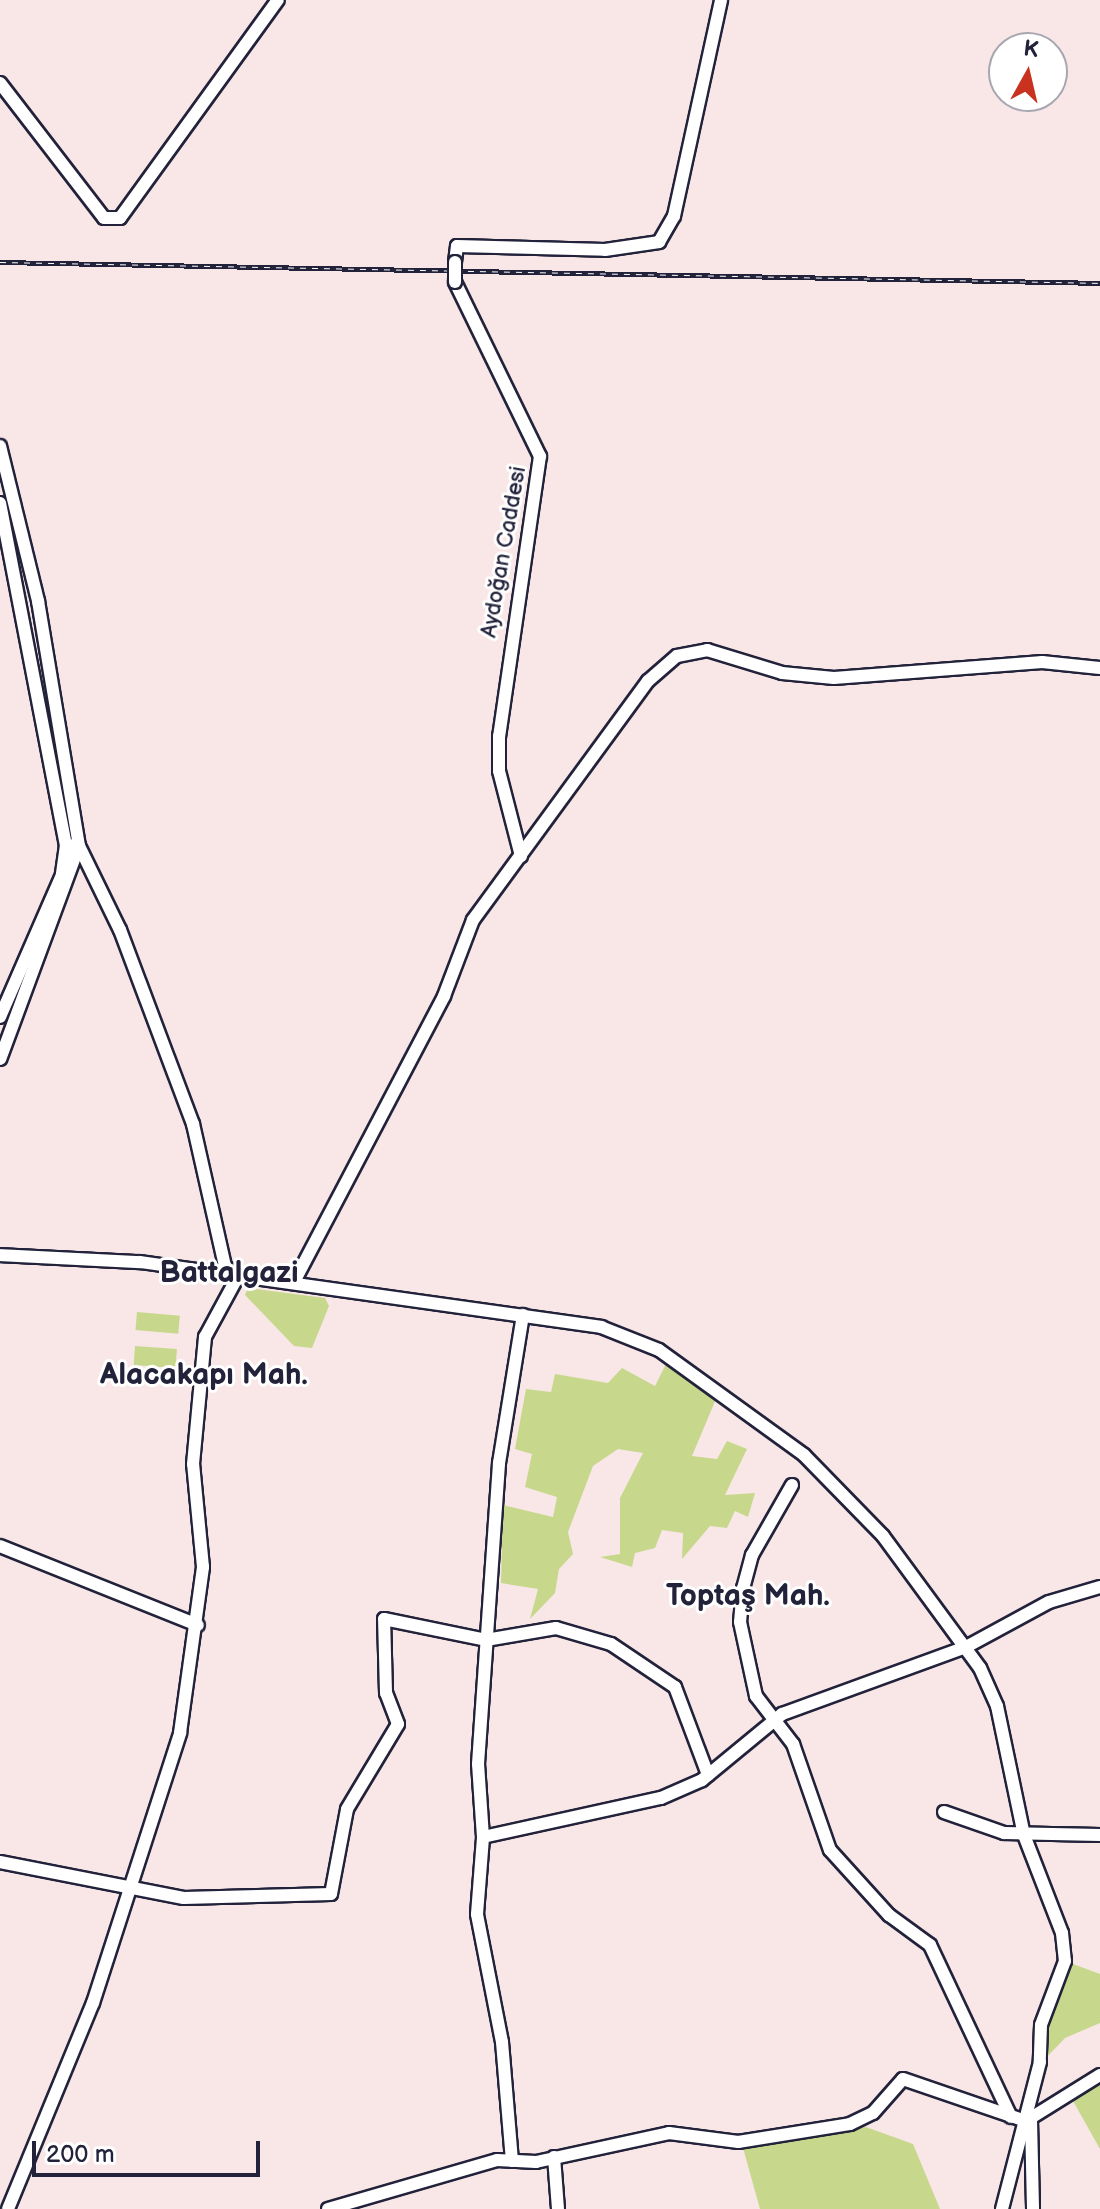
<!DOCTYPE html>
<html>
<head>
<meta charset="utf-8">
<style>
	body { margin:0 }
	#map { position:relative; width:1100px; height:2209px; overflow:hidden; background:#f8e7e6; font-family:"Balsamiq Sans",sans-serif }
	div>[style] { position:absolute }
	.green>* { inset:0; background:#c7d88c; transform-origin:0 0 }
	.roads { filter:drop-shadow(2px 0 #22223b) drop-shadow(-2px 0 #22223b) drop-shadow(0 2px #22223b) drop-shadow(0 -2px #22223b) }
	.secondary>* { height:12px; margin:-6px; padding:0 6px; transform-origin:6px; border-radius:6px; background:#fff }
	.rail>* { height:5px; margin-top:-2.5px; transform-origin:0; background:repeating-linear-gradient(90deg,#fff 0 6px,#22223b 0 12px); box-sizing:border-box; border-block:2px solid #22223b }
	.bridges { filter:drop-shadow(2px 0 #22223b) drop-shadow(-2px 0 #22223b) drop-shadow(0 2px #22223b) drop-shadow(0 -2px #22223b) }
	.secondary-bridge>* { height:12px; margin:-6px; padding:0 6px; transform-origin:6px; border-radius:6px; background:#fff }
	span { translate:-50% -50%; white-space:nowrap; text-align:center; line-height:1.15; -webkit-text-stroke:6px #fff; paint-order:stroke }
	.street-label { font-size:22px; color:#22223b }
	.district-label { font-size:30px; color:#22223b; font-weight:700 }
	.north { position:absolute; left:988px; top:32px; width:80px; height:80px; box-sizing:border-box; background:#fff; border:2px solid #a7a7b1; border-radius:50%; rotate:8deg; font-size:22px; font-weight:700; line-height:32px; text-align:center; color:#22223b }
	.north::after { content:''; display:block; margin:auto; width:28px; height:36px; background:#c8321e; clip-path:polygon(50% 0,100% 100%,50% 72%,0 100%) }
	.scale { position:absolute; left:32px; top:2141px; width:228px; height:36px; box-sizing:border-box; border:4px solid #22223b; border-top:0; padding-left:10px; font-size:24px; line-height:28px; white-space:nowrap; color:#22223b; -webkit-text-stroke:6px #fff; paint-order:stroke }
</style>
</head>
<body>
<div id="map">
	<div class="green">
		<i style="clip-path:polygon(248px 1288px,325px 1298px,329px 1306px,312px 1348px,294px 1346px,245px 1295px)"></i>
		<i style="left:137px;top:1312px;width:43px;height:18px;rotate:5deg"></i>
		<i style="left:135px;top:1346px;width:42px;height:19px;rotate:4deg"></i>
		<i style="clip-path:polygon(666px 1364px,716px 1399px,692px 1456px,717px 1459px,727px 1441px,747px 1449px,725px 1495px,755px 1493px,748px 1517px,735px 1511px,727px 1528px,710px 1526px,682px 1559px,683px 1533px,662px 1530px,655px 1548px,635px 1553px,632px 1567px,600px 1557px,620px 1554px,620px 1498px,643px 1453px,618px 1449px,593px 1466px,568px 1532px,573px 1554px,559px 1569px,555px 1593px,530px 1619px,538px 1589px,501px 1583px,503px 1505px,553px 1517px,557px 1497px,525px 1487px,532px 1454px,515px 1449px,526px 1389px,551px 1392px,555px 1374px,608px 1383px,622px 1368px,655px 1386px)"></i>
		<i style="clip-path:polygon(1065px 1961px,1100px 1974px,1100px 2023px,1065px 2038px,1044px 2060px,1041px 2025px)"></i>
		<i style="clip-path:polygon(1100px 2083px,1100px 2149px,1073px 2101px)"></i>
		<i style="clip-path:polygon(866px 2127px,913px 2144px,940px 2209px,760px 2209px,743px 2148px)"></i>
	</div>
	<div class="roads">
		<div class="secondary">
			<i style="left:0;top:83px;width:170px;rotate:52.4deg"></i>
			<i style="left:104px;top:218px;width:16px"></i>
			<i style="left:120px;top:218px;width:269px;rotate:-54.1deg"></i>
			<i style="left:455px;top:262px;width:16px;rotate:-83deg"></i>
			<i style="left:457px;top:246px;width:148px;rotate:1.5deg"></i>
			<i style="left:605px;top:250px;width:55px;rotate:-8.4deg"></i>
			<i style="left:659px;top:242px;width:30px;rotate:-60deg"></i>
			<i style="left:674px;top:216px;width:221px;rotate:-77.7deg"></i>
			<i style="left:455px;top:282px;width:194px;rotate:64deg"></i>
			<i style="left:540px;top:456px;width:283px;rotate:98.3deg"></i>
			<i style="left:499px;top:736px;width:35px;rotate:90deg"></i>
			<i style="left:499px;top:771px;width:88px;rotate:75.5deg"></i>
			<i style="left:0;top:446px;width:160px;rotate:76.2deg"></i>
			<i style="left:38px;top:601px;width:248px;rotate:80.5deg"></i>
			<i style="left:79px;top:846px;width:227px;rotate:110.3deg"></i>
			<i style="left:0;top:503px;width:348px;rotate:79.1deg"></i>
			<i style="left:66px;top:845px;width:30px;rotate:98deg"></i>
			<i style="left:62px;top:875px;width:155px;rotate:113.6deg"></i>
			<i style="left:0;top:1255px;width:140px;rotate:2.9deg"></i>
			<i style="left:140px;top:1262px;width:466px;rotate:8deg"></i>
			<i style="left:601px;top:1327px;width:62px;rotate:21.6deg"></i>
			<i style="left:659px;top:1350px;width:179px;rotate:35.9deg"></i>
			<i style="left:804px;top:1455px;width:113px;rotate:45.7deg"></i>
			<i style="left:883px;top:1536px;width:164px;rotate:53.7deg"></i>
			<i style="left:980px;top:1668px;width:42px;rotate:65.9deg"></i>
			<i style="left:997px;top:1706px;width:132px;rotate:78.2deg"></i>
			<i style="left:1024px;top:1835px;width:105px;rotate:68.8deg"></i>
			<i style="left:1062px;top:1933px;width:28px;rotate:84deg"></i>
			<i style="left:1065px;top:1961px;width:68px;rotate:110.6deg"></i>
			<i style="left:1041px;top:2025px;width:37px;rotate:92deg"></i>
			<i style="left:1040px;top:2062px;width:152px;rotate:104.5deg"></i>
			<i style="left:294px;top:1282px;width:323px;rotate:-62.3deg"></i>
			<i style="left:444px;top:996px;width:81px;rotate:-69.1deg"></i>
			<i style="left:473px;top:920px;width:296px;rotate:-53.8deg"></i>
			<i style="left:648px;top:681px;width:38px;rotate:-41deg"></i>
			<i style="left:677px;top:656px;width:31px;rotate:-11deg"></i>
			<i style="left:707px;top:650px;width:78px;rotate:17deg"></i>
			<i style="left:782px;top:673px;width:52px;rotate:5.5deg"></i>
			<i style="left:834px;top:678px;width:209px;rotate:-4.4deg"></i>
			<i style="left:1042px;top:662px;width:58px;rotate:5.9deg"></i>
			<i style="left:792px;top:1485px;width:81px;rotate:119.7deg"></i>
			<i style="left:752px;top:1555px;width:34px;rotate:105deg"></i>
			<i style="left:743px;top:1588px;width:34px;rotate:95deg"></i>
			<i style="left:740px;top:1622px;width:76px;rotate:77.8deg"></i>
			<i style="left:756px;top:1696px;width:61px;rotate:52.4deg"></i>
			<i style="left:793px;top:1744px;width:112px;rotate:70.8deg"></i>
			<i style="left:830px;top:1850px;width:88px;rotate:47.8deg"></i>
			<i style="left:889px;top:1915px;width:51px;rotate:36.2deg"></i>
			<i style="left:930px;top:1945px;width:190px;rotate:64.8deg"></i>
			<i style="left:0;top:1546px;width:213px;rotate:21.8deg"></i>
			<i style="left:944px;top:1812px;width:64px;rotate:19.3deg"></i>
			<i style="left:1004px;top:1833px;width:96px;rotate:1.2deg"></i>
			<i style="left:483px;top:1837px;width:182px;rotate:-12.4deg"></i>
			<i style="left:661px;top:1798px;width:45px;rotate:-23.7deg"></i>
			<i style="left:702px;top:1780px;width:104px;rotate:-39.5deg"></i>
			<i style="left:782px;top:1714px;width:196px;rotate:-20deg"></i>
			<i style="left:966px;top:1647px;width:94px;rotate:-28.5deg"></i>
			<i style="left:1049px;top:1602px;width:53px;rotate:-16.4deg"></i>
			<i style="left:0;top:1862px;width:187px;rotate:11.1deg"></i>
			<i style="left:184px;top:1898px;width:147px;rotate:-1.6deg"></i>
			<i style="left:331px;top:1894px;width:86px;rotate:-79.3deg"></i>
			<i style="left:347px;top:1809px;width:99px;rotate:-59deg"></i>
			<i style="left:398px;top:1724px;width:33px;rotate:-111deg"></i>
			<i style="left:386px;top:1693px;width:74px;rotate:-91.5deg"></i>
			<i style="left:384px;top:1619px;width:104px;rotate:11.6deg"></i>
			<i style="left:486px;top:1640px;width:71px;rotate:-9.7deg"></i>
			<i style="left:556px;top:1628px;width:57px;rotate:16.2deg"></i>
			<i style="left:611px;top:1644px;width:77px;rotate:33.9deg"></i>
			<i style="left:675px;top:1687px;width:94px;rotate:69.4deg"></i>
			<i style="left:1031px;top:2120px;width:89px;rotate:88.7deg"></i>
			<i style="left:554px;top:2157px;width:52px;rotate:85.6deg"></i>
			<i style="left:512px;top:2161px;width:119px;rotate:-94.8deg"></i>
			<i style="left:502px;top:2042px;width:130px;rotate:-101.1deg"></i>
			<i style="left:477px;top:1914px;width:77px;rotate:-85.5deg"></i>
			<i style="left:483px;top:1837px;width:73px;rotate:-93.9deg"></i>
			<i style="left:478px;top:1764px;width:302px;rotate:-86deg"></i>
			<i style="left:499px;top:1463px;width:150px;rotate:-80.8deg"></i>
			<i style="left:8px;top:2209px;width:223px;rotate:-67.6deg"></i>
			<i style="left:93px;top:2003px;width:284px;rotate:-72.1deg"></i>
			<i style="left:180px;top:1733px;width:168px;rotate:-82.1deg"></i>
			<i style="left:203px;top:1567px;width:103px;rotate:-95.5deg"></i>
			<i style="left:193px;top:1464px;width:128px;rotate:-84.6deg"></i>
			<i style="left:205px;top:1337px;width:67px;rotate:-61.5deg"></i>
			<i style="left:237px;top:1278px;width:17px;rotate:-135deg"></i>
			<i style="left:225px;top:1266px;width:146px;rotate:-102.7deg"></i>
			<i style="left:193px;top:1124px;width:207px;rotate:-110.6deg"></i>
			<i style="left:120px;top:930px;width:93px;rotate:-116deg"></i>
			<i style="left:79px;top:846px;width:13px;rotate:-176deg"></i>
			<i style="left:328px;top:2209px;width:176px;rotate:-16.2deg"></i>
			<i style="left:497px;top:2160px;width:39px;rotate:3deg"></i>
			<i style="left:536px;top:2162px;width:136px;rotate:-12.3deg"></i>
			<i style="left:669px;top:2133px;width:70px;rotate:7.4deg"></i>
			<i style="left:738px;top:2142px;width:113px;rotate:-9.1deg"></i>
			<i style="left:850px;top:2124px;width:25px;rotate:-26deg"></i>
			<i style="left:873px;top:2113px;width:45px;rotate:-48.6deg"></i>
			<i style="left:903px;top:2079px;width:130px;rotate:18.9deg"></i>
			<i style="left:1026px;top:2121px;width:87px;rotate:-31.9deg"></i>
		</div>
	</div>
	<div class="rail">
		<i style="left:0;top:262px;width:1100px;rotate:1.09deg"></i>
	</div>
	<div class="bridges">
		<div class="secondary-bridge">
			<i style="left:455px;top:262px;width:20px;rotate:90deg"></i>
		</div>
	</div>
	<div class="street-label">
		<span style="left:504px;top:552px;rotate:-80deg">Aydoğan Caddesi</span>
	</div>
	<div class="district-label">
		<span style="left:229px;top:1273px">Battalgazi</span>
		<span style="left:204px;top:1375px">Alacakapı Mah.</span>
		<span style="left:748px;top:1596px">Toptaş Mah.</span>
	</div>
	<div class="north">K</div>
	<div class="scale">200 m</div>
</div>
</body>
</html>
